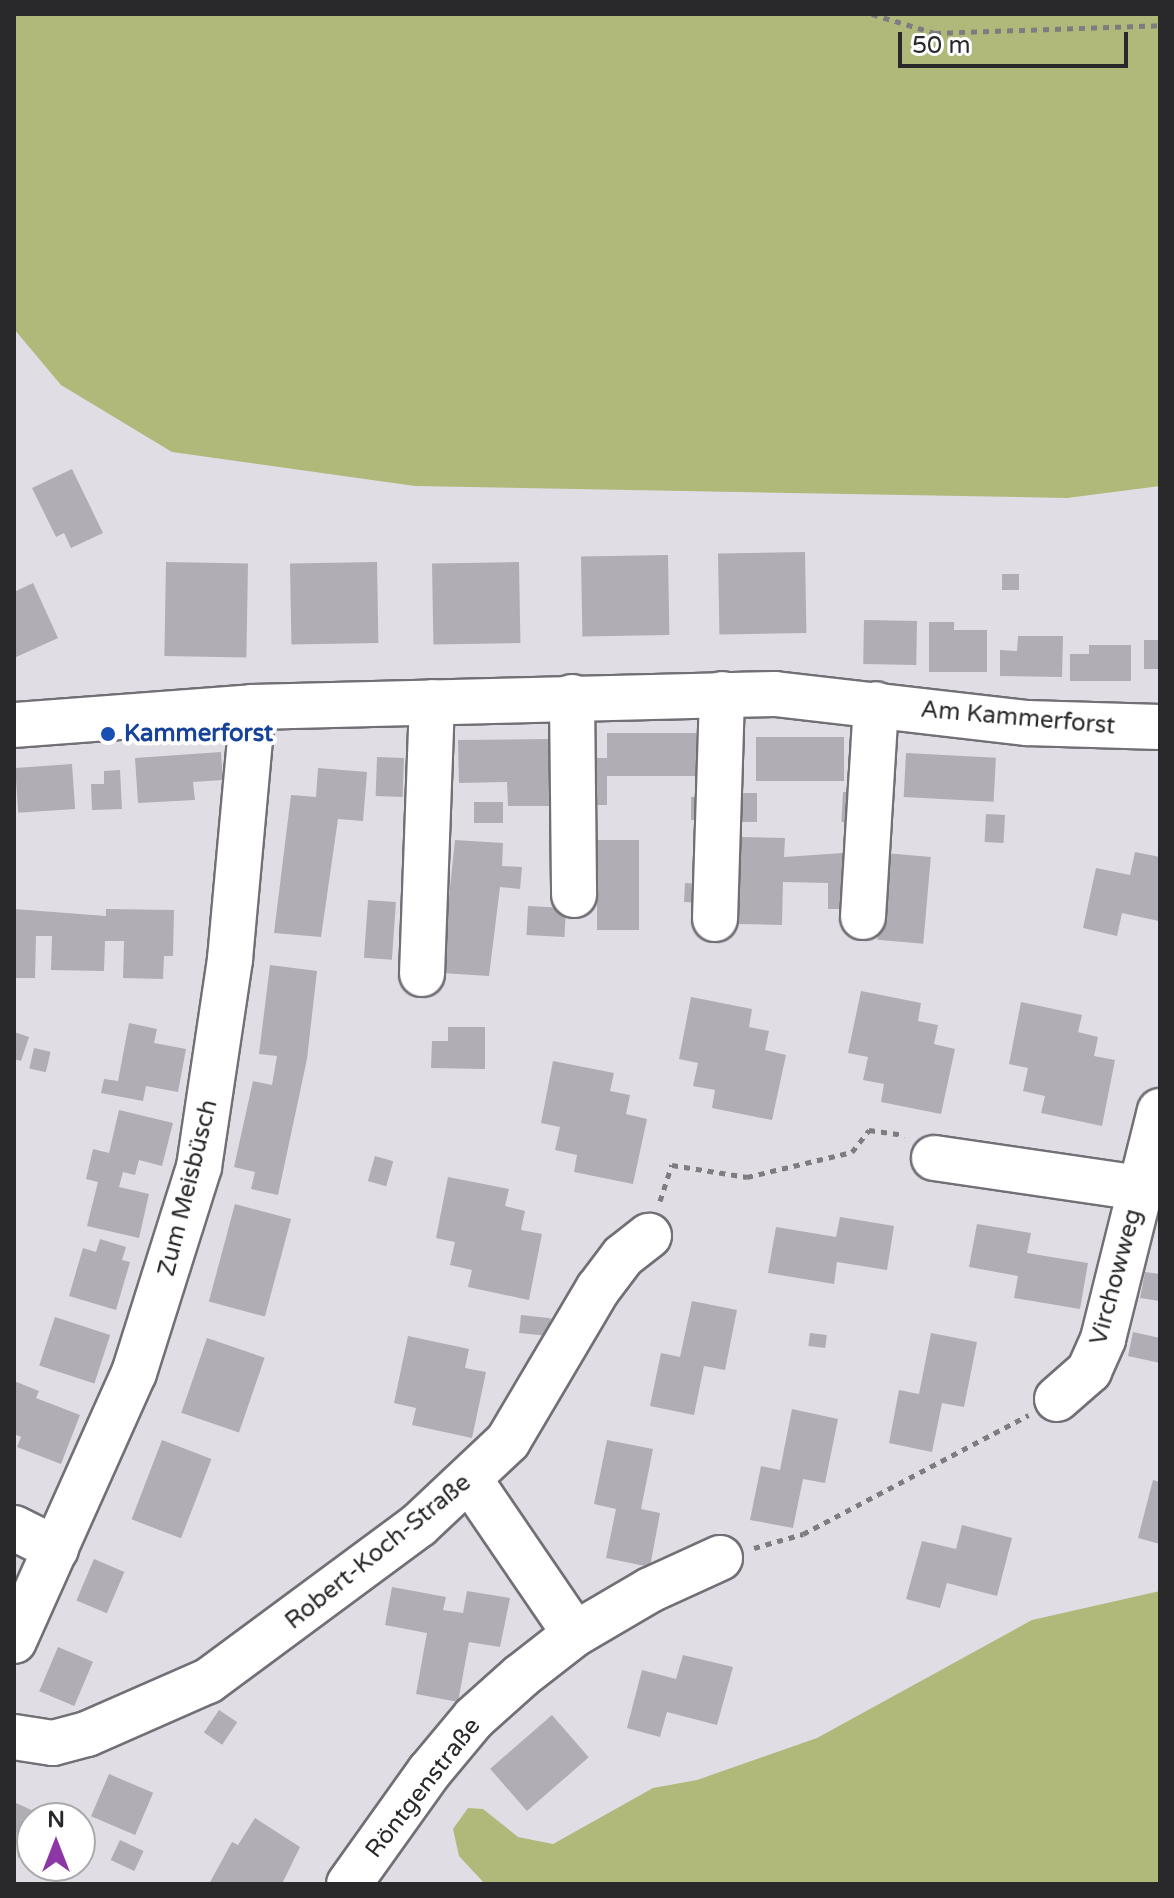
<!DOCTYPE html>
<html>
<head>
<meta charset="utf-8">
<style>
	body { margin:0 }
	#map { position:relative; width:1174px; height:1898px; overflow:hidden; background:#e1dde5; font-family:"Varela Round",sans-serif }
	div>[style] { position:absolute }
	.green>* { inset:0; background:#b0b979 }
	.building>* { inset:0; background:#b1adb4; transform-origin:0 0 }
	.path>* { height:5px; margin-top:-2.5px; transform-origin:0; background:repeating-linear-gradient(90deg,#7e7c81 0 6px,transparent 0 12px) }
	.roads { filter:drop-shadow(2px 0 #726f76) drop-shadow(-2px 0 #726f76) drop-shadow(0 2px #726f76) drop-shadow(0 -2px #726f76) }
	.minor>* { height:44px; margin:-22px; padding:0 22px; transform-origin:22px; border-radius:22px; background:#fff }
	.dots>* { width:22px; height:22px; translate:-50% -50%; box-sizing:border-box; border:4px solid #fff; border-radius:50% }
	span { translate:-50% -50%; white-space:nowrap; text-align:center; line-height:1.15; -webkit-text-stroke:8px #fff; paint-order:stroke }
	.street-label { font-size:24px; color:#29282b }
	.transit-label { font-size:24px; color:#164399; font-weight:700 }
	.left { translate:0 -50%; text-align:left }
	.frame { position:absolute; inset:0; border:16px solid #29282b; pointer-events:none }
	.north { position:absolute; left:16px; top:1802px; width:80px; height:80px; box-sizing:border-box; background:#fff; border:2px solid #a9a9aa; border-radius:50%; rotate:0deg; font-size:22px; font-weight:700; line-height:32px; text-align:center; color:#29282b }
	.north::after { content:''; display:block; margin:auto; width:28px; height:36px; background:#8c37a5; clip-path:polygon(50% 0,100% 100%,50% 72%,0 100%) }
	.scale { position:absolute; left:898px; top:32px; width:230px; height:36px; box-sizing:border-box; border:4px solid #29282b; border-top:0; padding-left:10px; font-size:24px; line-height:28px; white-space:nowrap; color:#29282b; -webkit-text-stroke:6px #fff; paint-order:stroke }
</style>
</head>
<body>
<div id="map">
	<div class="green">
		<i style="clip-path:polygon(14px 14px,1160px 14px,1160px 486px,1067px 498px,415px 486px,172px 452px,61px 385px,14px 329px)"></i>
		<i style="clip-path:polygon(1160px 1591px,1160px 1884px,485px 1884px,459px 1856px,453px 1829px,468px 1808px,483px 1809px,518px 1837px,553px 1844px,653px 1788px,697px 1780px,817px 1738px,1032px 1620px)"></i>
	</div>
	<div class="building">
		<i style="clip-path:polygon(72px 469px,103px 533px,71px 548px,64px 533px,56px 537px,32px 488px)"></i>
		<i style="left:805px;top:552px;width:81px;height:87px;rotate:89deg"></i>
		<i style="left:668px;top:555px;width:80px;height:87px;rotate:89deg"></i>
		<i style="left:166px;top:562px;width:82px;height:94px;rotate:1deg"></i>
		<i style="left:377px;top:562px;width:81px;height:87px;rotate:89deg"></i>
		<i style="left:519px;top:562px;width:81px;height:87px;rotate:89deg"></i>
		<i style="left:1002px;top:574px;width:17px;height:16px"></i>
		<i style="clip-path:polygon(33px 583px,58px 638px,14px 658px,14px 592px)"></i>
		<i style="left:864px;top:620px;width:53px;height:44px;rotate:1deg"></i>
		<i style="clip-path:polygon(929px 622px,954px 622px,954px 630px,987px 630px,987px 672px,929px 672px)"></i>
		<i style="clip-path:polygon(1018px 636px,1063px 636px,1062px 677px,1000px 676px,1000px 650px,1017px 651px)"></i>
		<i style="left:1144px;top:640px;width:16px;height:29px"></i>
		<i style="clip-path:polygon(1089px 645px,1131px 645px,1131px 681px,1070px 681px,1070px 654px,1089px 654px)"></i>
		<i style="clip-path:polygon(607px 733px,696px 733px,696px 776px,607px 776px,607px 805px,581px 805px,581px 758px,607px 758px)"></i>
		<i style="left:756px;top:737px;width:88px;height:44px"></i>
		<i style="clip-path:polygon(549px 739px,549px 797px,569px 797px,569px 827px,549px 827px,549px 806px,508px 806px,507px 782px,459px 783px,458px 740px)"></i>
		<i style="clip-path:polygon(221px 752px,223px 780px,193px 782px,195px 800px,138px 803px,135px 758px)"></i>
		<i style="left:906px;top:753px;width:90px;height:44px;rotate:3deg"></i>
		<i style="left:377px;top:757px;width:27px;height:39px;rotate:2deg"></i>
		<i style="left:72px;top:764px;width:45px;height:57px;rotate:86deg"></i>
		<i style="clip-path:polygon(318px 768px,367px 772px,363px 821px,338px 819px,321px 937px,274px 933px,291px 795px,316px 797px)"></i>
		<i style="clip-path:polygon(120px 770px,122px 809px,92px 810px,91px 784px,104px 784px,104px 771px)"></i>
		<i style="left:843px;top:792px;width:18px;height:30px;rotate:3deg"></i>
		<i style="left:740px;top:793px;width:17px;height:29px"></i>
		<i style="left:691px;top:797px;width:21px;height:23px"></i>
		<i style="left:474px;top:802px;width:29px;height:21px"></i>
		<i style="left:986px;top:814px;width:19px;height:28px;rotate:3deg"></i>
		<i style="clip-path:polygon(741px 837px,785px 838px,784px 857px,857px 852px,856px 909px,828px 909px,828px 883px,783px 882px,782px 925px,737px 924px)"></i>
		<i style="clip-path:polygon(455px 840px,503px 843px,502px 866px,522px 867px,520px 889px,500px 887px,489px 976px,441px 973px)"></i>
		<i style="left:597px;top:840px;width:42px;height:90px"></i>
		<i style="clip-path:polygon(1135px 852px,1160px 857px,1159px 921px,1122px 913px,1117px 936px,1083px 928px,1096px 868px,1130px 875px)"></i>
		<i style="left:885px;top:853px;width:46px;height:87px;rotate:5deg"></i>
		<i style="left:685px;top:883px;width:20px;height:19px;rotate:3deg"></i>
		<i style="left:368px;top:900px;width:28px;height:58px;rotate:4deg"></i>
		<i style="left:528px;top:906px;width:38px;height:29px;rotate:3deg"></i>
		<i style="clip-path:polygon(14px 909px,106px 916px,106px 909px,174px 910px,173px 956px,164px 956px,163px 979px,123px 978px,124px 941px,105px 941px,104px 971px,51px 970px,52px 936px,36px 936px,35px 978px,14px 978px)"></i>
		<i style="clip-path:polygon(270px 965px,317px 971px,307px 1059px,278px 1195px,251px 1189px,255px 1172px,234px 1167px,253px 1081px,272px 1085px,277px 1056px,259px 1054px)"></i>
		<i style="clip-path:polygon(861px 991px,921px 1003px,918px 1021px,938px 1025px,934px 1044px,955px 1049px,941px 1114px,881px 1102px,884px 1084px,863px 1080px,868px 1057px,848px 1053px)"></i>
		<i style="clip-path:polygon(691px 997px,752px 1009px,749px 1027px,769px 1031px,765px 1050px,786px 1055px,772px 1120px,712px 1108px,715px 1090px,693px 1086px,698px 1063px,679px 1059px)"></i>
		<i style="clip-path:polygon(1021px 1002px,1082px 1015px,1078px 1032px,1098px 1037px,1094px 1056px,1115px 1060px,1102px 1126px,1041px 1113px,1045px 1096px,1023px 1091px,1028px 1068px,1009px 1064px)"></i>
		<i style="clip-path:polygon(129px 1023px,157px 1029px,154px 1043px,186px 1049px,178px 1092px,146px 1086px,143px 1101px,101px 1093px,104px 1079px,118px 1081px)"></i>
		<i style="clip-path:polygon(448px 1027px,485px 1027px,485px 1069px,431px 1068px,432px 1041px,448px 1041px)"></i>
		<i style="clip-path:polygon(14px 1032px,29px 1037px,21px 1061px,14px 1059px)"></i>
		<i style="left:34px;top:1048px;width:17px;height:21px;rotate:13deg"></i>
		<i style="clip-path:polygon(553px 1061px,614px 1073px,610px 1091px,630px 1095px,626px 1114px,647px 1119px,633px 1184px,574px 1172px,577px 1155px,555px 1150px,560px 1127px,541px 1123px)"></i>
		<i style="clip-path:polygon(119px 1110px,173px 1123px,162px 1166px,139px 1160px,135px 1175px,123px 1172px,119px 1187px,149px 1194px,139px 1238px,87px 1226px,98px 1182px,86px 1179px,93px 1149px,109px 1153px)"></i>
		<i style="left:375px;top:1156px;width:19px;height:26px;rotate:16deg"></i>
		<i style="clip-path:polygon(448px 1177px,509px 1189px,505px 1206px,525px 1211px,521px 1230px,542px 1234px,529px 1300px,468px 1287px,472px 1270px,450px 1265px,455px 1242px,436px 1238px)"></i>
		<i style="left:235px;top:1204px;width:58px;height:101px;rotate:15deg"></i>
		<i style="clip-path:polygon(840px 1217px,894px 1226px,887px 1270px,837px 1262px,834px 1284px,768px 1273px,776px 1227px,836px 1237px)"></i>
		<i style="clip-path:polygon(977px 1224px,1031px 1233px,1027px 1253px,1088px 1263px,1080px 1309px,1014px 1298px,1018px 1276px,969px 1267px)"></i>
		<i style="clip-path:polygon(100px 1239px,126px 1247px,122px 1260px,130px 1262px,116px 1310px,69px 1296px,83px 1248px,96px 1252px)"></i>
		<i style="clip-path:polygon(1145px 1272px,1160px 1274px,1160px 1301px,1140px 1298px)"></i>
		<i style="clip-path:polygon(692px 1301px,737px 1310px,725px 1370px,704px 1366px,694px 1415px,650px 1406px,661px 1353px,680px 1357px)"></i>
		<i style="left:521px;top:1315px;width:30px;height:18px;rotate:6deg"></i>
		<i style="left:55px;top:1317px;width:58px;height:51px;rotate:18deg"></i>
		<i style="clip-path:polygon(1133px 1332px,1160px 1338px,1160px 1363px,1128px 1356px)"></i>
		<i style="left:810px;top:1333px;width:17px;height:13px;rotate:7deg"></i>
		<i style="clip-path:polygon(931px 1333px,977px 1342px,964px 1407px,942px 1403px,932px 1452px,889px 1443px,899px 1390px,919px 1394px)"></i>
		<i style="clip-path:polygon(408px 1336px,469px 1349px,465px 1368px,486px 1372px,472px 1438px,412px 1425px,416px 1408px,394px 1403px)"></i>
		<i style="left:207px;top:1338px;width:61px;height:79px;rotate:19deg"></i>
		<i style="clip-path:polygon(14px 1381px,39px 1391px,36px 1398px,80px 1415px,61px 1464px,17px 1447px,21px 1437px,14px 1434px)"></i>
		<i style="clip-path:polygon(792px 1409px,838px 1419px,825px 1483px,803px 1479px,793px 1528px,750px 1520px,761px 1466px,780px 1470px)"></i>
		<i style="left:162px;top:1440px;width:53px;height:85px;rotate:21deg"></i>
		<i style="clip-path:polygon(607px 1440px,653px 1449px,641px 1509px,660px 1513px,650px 1567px,606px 1558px,616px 1509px,594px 1504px)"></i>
		<i style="clip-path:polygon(1153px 1480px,1160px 1482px,1160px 1544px,1138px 1538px)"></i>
		<i style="clip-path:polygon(962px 1525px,1012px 1538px,997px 1596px,947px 1583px,940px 1608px,906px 1599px,922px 1541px,956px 1549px)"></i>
		<i style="left:94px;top:1559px;width:33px;height:45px;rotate:23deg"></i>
		<i style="clip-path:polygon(392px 1587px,446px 1597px,443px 1610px,463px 1613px,467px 1591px,510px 1598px,500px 1647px,469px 1642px,458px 1702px,416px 1694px,427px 1633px,385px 1625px)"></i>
		<i style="left:58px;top:1647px;width:38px;height:48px;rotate:23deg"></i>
		<i style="clip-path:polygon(683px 1655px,733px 1667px,717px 1725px,667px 1712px,660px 1737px,627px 1728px,642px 1670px,676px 1679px)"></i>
		<i style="left:219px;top:1710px;width:22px;height:27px;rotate:34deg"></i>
		<i style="left:552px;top:1715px;width:56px;height:82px;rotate:49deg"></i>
		<i style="left:109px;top:1774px;width:48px;height:46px;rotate:23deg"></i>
		<i style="clip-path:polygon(14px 1802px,40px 1814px,32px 1818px,18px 1859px)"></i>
		<i style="clip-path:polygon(255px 1818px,300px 1847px,282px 1884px,209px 1884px,232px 1842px,238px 1845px)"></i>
		<i style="left:120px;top:1840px;width:26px;height:22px;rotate:25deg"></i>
	</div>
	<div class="path">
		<i style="left:872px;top:14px;width:66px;rotate:16.8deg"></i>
		<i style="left:935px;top:33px;width:225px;rotate:-2deg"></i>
		<i style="left:660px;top:1201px;width:38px;rotate:-72deg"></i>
		<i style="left:672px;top:1165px;width:76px;rotate:9.1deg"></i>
		<i style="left:747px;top:1177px;width:108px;rotate:-13.4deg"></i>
		<i style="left:852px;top:1152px;width:28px;rotate:-52deg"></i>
		<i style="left:869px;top:1130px;width:36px;rotate:8deg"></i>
		<i style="left:754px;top:1548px;width:51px;rotate:-15.9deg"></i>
		<i style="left:803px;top:1534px;width:255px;rotate:-27.8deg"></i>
	</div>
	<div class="roads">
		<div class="minor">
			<i style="left:572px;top:697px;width:198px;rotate:89.4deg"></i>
			<i style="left:14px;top:725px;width:240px;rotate:-4.3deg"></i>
			<i style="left:253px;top:707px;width:522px;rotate:-1.43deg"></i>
			<i style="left:775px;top:694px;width:254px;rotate:6.6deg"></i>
			<i style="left:1027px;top:723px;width:133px;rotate:1.7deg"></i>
			<i style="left:863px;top:917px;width:213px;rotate:-86.5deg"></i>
			<i style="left:715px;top:919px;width:225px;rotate:-88.2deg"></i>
			<i style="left:422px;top:974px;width:272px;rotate:-87.9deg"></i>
			<i style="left:934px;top:1158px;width:208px;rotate:8.3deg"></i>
			<i style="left:1057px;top:1399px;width:43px;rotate:-41.2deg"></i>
			<i style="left:1089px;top:1371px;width:35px;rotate:-66deg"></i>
			<i style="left:1103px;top:1339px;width:235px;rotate:-76deg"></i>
			<i style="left:470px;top:1480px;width:186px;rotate:55.7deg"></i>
			<i style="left:14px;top:1528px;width:47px;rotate:26.6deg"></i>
			<i style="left:14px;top:1641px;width:294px;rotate:-65.9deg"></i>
			<i style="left:134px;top:1373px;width:216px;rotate:-72.5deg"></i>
			<i style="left:199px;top:1167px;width:210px;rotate:-81.5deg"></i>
			<i style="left:230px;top:959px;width:253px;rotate:-84.8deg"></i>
			<i style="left:14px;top:1737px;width:39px;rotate:9deg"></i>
			<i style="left:53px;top:1743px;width:35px;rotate:-15deg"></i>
			<i style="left:87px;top:1734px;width:132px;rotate:-23.7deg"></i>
			<i style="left:208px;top:1681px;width:262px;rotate:-36.5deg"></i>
			<i style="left:419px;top:1525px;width:122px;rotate:-43.3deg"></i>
			<i style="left:508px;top:1441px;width:177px;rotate:-59.4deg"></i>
			<i style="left:598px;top:1289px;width:41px;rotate:-52.9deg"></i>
			<i style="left:623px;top:1256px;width:33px;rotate:-38deg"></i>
			<i style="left:349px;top:1884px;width:138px;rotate:-54.5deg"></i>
			<i style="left:429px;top:1772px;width:70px;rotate:-50.2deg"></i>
			<i style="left:474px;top:1718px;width:63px;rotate:-41.8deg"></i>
			<i style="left:521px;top:1676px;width:68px;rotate:-37.9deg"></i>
			<i style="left:575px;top:1634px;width:87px;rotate:-30.4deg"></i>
			<i style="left:650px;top:1590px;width:77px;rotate:-24.6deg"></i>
		</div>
	</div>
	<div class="dots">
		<i style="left:108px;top:734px;background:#1a4fb4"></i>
	</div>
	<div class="street-label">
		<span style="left:1018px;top:718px;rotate:5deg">Am Kammerforst</span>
		<span style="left:188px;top:1188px;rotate:-76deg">Zum Meisbüsch</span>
		<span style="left:1116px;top:1277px;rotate:-75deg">Virchowweg</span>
		<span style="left:378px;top:1552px;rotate:-39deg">Robert-Koch-Straße</span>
		<span style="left:423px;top:1788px;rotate:-52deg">Röntgenstraße</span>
	</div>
	<div class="transit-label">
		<span class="left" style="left:124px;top:734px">Kammerforst</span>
	</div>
	<div class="frame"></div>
	<div class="north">N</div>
	<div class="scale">50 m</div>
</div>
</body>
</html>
